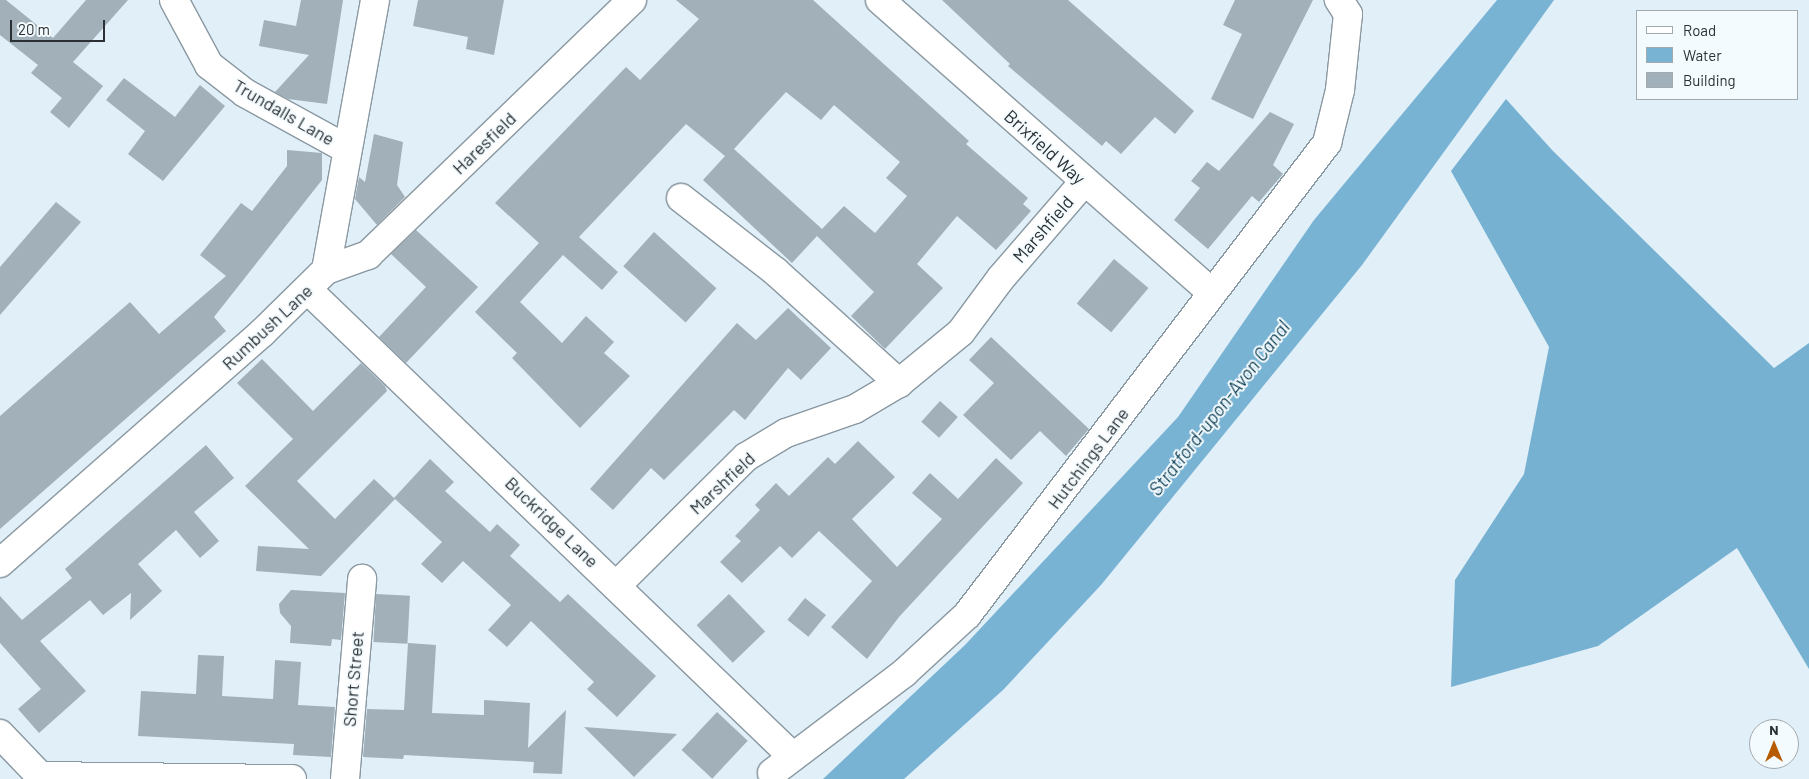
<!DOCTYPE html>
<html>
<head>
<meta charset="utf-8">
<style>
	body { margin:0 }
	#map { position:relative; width:1809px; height:779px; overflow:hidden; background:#e0eff8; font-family:Barlow,sans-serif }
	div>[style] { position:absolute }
	.forest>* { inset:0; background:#77b1d2 }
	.water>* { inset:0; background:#79b3d4 }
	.building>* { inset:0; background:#a2b0b9; transform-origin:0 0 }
	.roads { filter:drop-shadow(1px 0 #8a98a1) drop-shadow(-1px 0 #8a98a1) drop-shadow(0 1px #8a98a1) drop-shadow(0 -1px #8a98a1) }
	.minor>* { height:28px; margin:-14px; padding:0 14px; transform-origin:14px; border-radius:14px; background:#fff }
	span { translate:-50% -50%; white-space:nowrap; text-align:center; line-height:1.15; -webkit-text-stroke:4px #f4fbfe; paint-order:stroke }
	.street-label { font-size:18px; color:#2a3034 }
	.water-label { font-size:19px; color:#0e3f56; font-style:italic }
	.legend { position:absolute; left:1636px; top:10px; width:162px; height:90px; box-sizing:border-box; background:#f4fbfe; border:1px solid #a3aaad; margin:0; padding:6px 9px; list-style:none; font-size:15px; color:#2a3034 }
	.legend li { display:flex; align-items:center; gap:10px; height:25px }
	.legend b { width:25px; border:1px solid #a3aaad }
	.north { position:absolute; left:1749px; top:719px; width:50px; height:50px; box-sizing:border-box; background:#f4fbfe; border:1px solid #a3aaad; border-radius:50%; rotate:0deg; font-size:14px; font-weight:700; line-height:20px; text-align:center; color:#2a3034 }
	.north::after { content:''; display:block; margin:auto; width:18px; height:22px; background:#b65b00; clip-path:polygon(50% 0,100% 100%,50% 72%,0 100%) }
	.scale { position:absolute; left:10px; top:20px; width:95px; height:22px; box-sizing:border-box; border:2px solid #2a3034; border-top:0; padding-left:6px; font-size:15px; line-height:18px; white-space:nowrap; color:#2a3034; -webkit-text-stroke:4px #f4fbfe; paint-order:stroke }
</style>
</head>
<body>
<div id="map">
	<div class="forest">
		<i style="clip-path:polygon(1506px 99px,1553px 151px,1774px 368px,1809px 343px,1809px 669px,1737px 548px,1598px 646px,1451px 687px,1455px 580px,1524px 474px,1549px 347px,1451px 171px)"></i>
	</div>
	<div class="water">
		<i style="clip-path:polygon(1497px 0,1554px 0,1362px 265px,1101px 585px,1003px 690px,904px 779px,823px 779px,965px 645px,1178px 417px,1314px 220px)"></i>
	</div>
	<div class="building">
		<i style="clip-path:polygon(0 0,6px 0,53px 38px,86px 0,128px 0,73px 62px,103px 86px,69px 128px,50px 112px,62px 98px,31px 73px,38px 65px,0 35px)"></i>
		<i style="clip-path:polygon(301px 0,343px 0,327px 104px,288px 99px,275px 92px,309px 55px,259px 46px,264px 20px,296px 26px)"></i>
		<i style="clip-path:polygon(418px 0,504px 0,494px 55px,466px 49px,468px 37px,413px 26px)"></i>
		<i style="clip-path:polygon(evenodd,676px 0,813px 0,969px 141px,966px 144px,1028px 198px,1023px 204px,1031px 211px,996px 250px,957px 216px,917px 264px,943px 288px,885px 349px,851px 316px,874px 292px,817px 236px,792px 263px,703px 180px,725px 156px,686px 124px,579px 237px,618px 272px,602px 290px,563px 255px,520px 302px,562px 343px,586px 316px,614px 342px,604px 353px,630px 376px,580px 428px,512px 358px,517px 353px,475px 312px,539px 243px,495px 203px,626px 67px,640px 80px,699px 19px,676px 0,786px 92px,821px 120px,834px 105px,900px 162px,886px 178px,907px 196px,875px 233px,844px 206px,822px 229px,734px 149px,786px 92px)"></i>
		<i style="clip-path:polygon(942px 0,1068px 0,1194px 111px,1175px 134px,1155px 117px,1121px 154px,1106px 141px,1102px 146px,1008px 66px,1010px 64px)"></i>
		<i style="clip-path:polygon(1235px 0,1313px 0,1253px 119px,1211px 99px,1242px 34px,1223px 25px)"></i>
		<i style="clip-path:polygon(124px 78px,175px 117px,200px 85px,225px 106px,163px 181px,128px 154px,145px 131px,106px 100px)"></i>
		<i style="clip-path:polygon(1270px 112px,1294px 124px,1273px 165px,1283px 174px,1259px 202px,1252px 196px,1208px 249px,1174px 220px,1200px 188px,1191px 181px,1207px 162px,1219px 171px)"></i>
		<i style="clip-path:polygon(374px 134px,403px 142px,397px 185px,405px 197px,377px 225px,355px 199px,359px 177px,365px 182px)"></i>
		<i style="clip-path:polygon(287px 150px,322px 153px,322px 180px,214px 317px,226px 331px,0 529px,0 416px,130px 302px,159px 334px,226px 276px,200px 255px,241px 203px,252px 211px,287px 166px)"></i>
		<i style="clip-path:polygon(56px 202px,81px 222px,0 315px,0 267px)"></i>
		<i style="clip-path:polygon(416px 230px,478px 287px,406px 363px,379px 337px,426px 287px,391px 254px)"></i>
		<i style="left:654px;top:232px;width:84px;height:46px;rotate:42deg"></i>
		<i style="left:1114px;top:259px;width:45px;height:58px;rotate:40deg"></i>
		<i style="clip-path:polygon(788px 308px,831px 348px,801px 380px,788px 368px,745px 420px,734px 410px,664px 480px,651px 468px,613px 510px,590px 489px,737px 323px,756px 340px)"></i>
		<i style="clip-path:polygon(991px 337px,1089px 429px,1066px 456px,1040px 431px,1011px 460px,963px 415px,994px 383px,969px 360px)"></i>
		<i style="clip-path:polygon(262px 359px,313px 411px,361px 363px,385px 386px,387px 391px,297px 481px,335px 519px,374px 479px,394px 498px,430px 459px,454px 482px,445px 491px,490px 532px,497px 524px,520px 545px,510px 556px,560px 602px,568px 594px,656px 676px,617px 717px,587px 689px,594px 682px,531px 621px,507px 647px,488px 630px,511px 605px,463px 561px,442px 583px,421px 564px,442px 542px,395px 499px,321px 576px,256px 571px,258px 546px,309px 549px,245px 486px,293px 439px,237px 383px)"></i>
		<i style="left:940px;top:401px;width:24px;height:28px;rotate:42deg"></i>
		<i style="clip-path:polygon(858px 441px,895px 477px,852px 519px,897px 567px,942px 519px,912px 493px,930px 473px,958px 499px,996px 458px,1023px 483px,899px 617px,867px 659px,831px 627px,872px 581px,819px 531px,792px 558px,780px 546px,742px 583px,720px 562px,741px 541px,735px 536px,760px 510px,755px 505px,776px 483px,789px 496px,828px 457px,835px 464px)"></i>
		<i style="clip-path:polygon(206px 445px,234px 478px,194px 512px,219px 541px,200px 558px,176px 530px,138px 564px,162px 591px,130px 620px,131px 593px,103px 615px,90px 600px,40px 641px,86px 691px,39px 733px,18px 709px,41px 689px,0 643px,0 596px,22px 620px,72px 578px,65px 569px)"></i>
		<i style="clip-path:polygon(291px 590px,345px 593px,341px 640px,332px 639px,331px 646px,290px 643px,291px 626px,280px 613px,279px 604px)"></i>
		<i style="left:376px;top:594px;width:34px;height:48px;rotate:3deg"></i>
		<i style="left:729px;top:594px;width:52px;height:45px;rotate:46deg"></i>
		<i style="left:805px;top:598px;width:27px;height:28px;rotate:39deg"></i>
		<i style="clip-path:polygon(408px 643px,436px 645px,432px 713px,484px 715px,484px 700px,530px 703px,528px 748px,566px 710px,562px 774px,533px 773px,534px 762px,404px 755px,403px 759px,363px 757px,367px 709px,404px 710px)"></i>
		<i style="clip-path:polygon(198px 655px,224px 656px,222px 696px,273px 699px,275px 660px,301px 662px,298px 705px,335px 707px,331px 757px,293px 755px,294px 744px,138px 736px,141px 691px,196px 694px)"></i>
		<i style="left:717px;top:712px;width:42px;height:52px;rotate:43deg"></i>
		<i style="clip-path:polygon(584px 727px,677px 734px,634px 777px)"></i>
	</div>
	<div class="roads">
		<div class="minor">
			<i style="left:174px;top:0;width:74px;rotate:61.7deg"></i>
			<i style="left:209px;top:65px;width:46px;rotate:37.9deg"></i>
			<i style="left:245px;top:93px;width:116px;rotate:28.8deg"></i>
			<i style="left:880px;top:0;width:441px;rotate:41.4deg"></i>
			<i style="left:681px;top:198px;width:120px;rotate:37.9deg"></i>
			<i style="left:776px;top:272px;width:166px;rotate:42.1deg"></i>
			<i style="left:326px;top:270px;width:45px;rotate:-19.7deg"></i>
			<i style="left:368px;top:255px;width:367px;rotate:-44deg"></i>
			<i style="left:309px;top:291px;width:670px;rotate:43.91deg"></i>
			<i style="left:0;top:563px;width:349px;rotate:-41.3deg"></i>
			<i style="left:262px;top:333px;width:90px;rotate:-44.5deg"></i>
			<i style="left:326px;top:270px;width:274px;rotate:-79.7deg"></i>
			<i style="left:617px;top:585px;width:182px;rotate:-44.8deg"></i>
			<i style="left:746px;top:457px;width:47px;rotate:-31deg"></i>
			<i style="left:786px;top:433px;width:73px;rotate:-19.2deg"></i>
			<i style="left:855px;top:409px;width:51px;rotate:-30.6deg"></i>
			<i style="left:899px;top:383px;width:80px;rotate:-39.4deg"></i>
			<i style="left:961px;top:332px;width:67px;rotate:-53.5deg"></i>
			<i style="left:1001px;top:278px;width:127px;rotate:-49.2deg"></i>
			<i style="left:0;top:734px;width:62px;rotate:46.3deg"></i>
			<i style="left:772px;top:773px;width:166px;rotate:-37.1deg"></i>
			<i style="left:904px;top:673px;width:86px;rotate:-42.6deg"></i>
			<i style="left:967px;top:615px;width:594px;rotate:-52.67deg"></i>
			<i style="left:1327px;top:143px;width:55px;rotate:-76.2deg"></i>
			<i style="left:1340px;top:90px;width:76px;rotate:-84deg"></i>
			<i style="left:1348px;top:14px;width:17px;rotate:-123deg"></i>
			<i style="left:40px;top:776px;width:252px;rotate:0.7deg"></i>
			<i style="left:345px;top:779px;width:201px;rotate:-85.1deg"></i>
		</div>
	</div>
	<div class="street-label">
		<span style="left:284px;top:112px;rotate:30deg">Trundalls Lane</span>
		<span style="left:484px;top:143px;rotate:-44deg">Haresfield</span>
		<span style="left:1045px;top:147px;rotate:42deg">Brixfield Way</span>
		<span style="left:1043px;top:229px;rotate:-49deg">Marshfield</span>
		<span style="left:267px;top:327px;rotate:-43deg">Rumbush Lane</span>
		<span style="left:1088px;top:458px;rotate:-53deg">Hutchings Lane</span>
		<span style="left:722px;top:483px;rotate:-43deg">Marshfield</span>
		<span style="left:552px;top:522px;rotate:44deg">Buckridge Lane</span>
		<span style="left:353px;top:679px;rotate:-85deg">Short Street</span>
	</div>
	<div class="water-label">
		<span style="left:1219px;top:408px;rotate:-52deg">Stratford-upon-Avon Canal</span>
	</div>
	<ul class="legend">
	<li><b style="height:6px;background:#fff"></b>Road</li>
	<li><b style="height:14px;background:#79b3d4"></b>Water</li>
	<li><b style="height:14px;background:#a2b0b9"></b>Building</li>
	</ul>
	<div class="north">N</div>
	<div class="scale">20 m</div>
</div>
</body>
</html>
